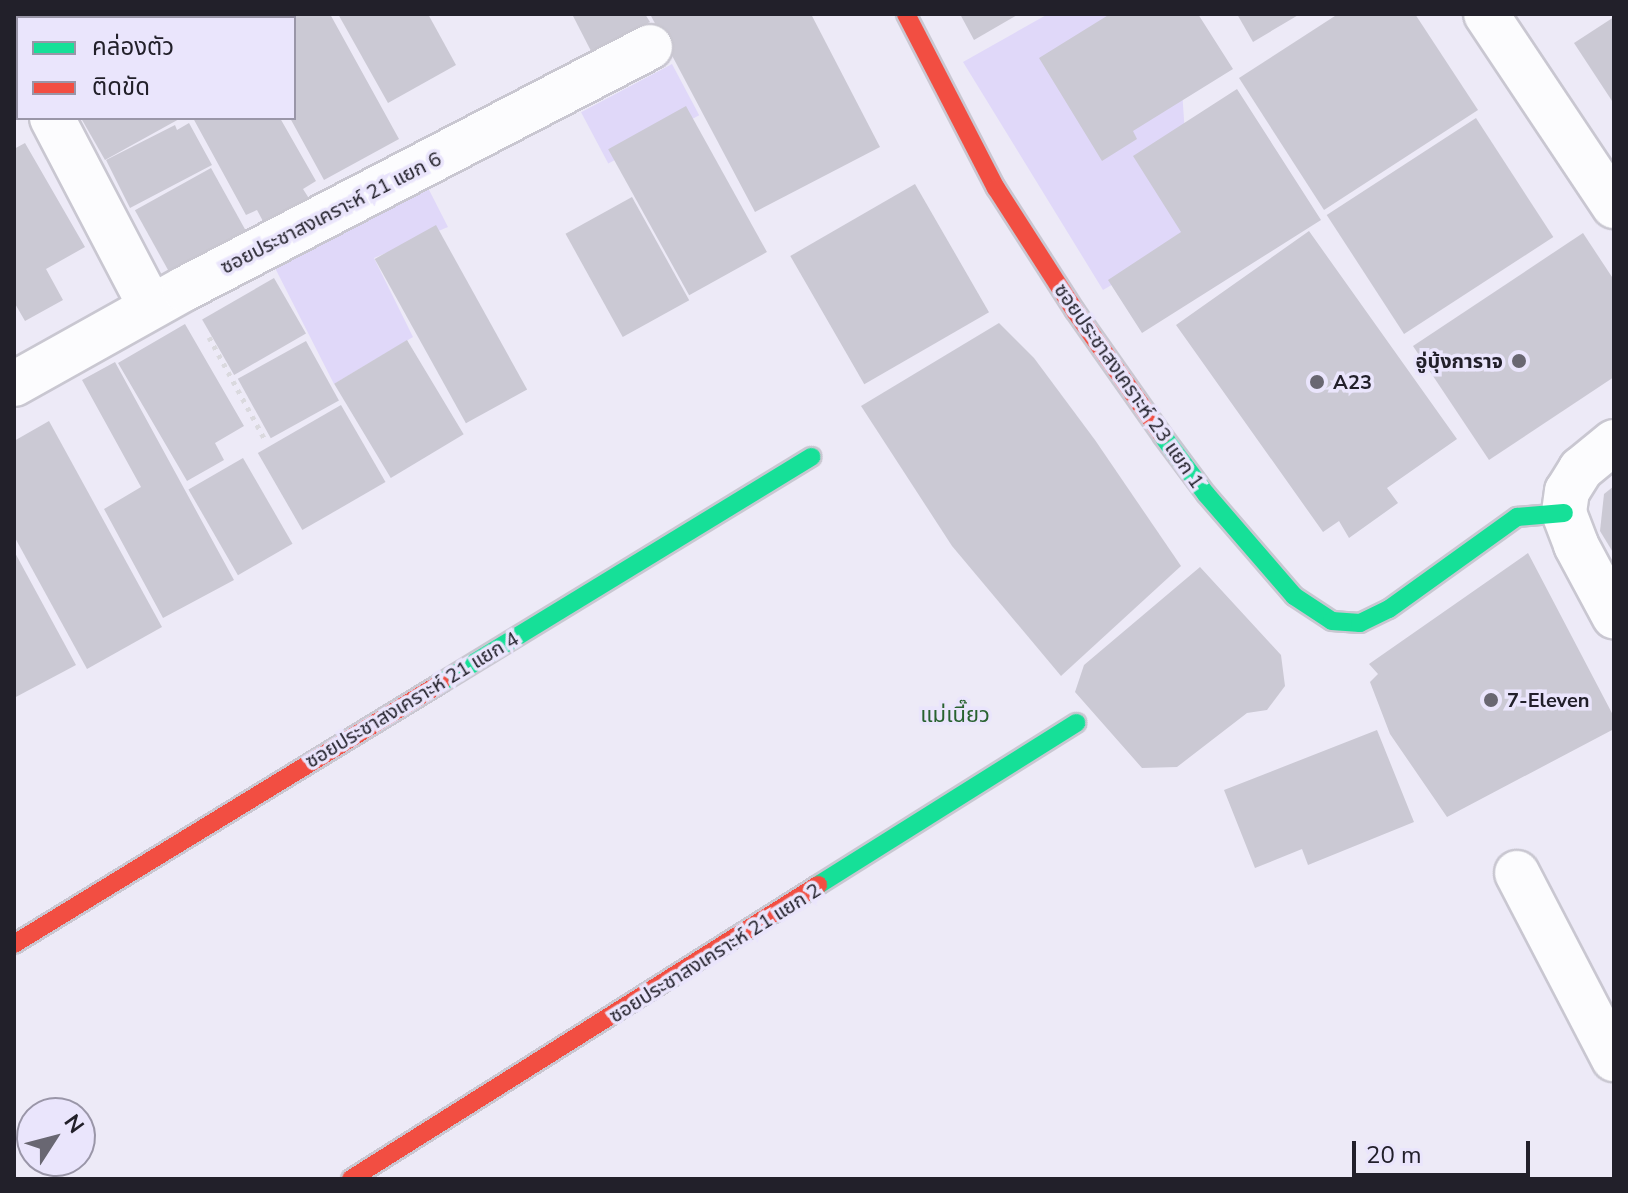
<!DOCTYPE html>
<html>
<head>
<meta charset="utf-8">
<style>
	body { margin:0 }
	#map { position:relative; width:1628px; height:1193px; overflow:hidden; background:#edeaf7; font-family:"Nunito Sans","Noto Sans Thai",sans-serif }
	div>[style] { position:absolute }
	.green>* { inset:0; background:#e0d8f9; transform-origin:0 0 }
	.building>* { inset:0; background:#cbc9d4; transform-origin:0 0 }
	.path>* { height:5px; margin-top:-2.5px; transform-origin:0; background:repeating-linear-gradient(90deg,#dad9de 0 4px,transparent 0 10px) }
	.roads { filter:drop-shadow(2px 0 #c9c7d1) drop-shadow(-2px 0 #c9c7d1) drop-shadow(0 2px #c9c7d1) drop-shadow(0 -2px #c9c7d1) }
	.street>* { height:44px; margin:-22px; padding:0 22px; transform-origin:22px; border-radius:22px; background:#fcfcfe }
	.fast>* { height:18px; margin:-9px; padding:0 9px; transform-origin:9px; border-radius:9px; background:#16e098 }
	.jam>* { height:18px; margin:-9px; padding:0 9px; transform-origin:9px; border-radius:9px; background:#f24e42 }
	.dots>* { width:22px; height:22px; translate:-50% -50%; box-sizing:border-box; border:4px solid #eae5fc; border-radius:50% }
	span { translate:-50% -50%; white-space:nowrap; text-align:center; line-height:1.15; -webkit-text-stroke:7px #eae5fc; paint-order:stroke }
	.street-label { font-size:20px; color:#22202a }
	.poi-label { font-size:20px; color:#22202a; font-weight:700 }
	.right { translate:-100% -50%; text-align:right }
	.left { translate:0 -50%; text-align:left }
	.neighbourhood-label { font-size:22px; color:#286230 }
	.frame { position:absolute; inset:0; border:16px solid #22202a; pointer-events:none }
	.legend { position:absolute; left:16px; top:16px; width:280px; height:104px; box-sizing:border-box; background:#eae5fc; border:2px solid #9a96a8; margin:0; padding:10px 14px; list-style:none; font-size:24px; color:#22202a }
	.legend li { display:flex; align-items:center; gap:16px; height:40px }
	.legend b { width:40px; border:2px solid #9a96a8 }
	.north { position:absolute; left:16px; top:1097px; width:80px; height:80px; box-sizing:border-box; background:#eae5fc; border:2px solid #9a96a8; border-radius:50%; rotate:54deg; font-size:22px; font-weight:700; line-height:32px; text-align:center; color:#22202a }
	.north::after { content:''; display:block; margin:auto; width:28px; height:36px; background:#696772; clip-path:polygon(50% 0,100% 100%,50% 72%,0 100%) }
	.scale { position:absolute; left:1352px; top:1141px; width:178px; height:36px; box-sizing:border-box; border:4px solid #22202a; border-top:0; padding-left:10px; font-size:24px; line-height:28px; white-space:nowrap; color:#22202a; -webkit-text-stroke:6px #eae5fc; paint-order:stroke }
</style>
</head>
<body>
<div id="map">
	<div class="green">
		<i style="clip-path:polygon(1048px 14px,1193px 14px,1181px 75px,1192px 238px,1103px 290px,963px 62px)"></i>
		<i style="left:672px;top:64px;width:58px;height:103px;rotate:62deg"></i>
		<i style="clip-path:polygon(425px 182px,448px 227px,374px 258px,413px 337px,334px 384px,274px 266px)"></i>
	</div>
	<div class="building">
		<i style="left:34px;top:14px;width:70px;height:4px"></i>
		<i style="left:139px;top:14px;width:83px;height:4px"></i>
		<i style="clip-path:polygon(233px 14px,330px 14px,399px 139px,324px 180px,290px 118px,294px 118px,294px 18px,235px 18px)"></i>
		<i style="clip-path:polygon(338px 14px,428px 14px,456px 65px,388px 103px)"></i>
		<i style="clip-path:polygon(572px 14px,645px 14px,650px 22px,591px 51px)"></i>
		<i style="clip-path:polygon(650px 14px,811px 14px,880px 147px,755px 212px)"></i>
		<i style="clip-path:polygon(960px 14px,1019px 14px,974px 40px)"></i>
		<i style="clip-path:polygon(1110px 14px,1198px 14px,1233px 69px,1133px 131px,1137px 139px,1102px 161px,1039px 58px)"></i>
		<i style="clip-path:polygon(1237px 14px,1300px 14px,1253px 42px)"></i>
		<i style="clip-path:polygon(1338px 14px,1415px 14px,1478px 110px,1324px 210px,1239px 78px)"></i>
		<i style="clip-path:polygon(1614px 17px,1614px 104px,1574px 43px)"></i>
		<i style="clip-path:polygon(1237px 89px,1321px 220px,1142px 333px,1108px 280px,1181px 232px,1133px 156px)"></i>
		<i style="left:686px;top:106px;width:167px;height:89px;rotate:61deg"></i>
		<i style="clip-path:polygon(81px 118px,181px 118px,105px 160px)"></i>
		<i style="clip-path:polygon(193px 118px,280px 118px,316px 181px,303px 189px,310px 200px,265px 225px,257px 210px,246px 215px)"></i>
		<i style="left:1476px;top:118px;width:142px;height:178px;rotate:57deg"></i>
		<i style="clip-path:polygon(189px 123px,212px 165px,130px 208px,106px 160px,175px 125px,177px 130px)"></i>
		<i style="clip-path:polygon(25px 143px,85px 247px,46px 269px,63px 300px,25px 321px,14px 302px,14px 149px)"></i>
		<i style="left:211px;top:168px;width:77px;height:87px;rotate:61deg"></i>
		<i style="left:915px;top:184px;width:148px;height:144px;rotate:60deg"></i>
		<i style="left:632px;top:197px;width:118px;height:76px;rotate:61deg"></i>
		<i style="left:436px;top:225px;width:188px;height:70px;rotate:61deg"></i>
		<i style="clip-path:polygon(1309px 231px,1457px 439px,1387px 488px,1398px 503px,1349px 538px,1339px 521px,1323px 532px,1176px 325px)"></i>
		<i style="clip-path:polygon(1583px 233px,1614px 280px,1614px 377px,1489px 460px,1413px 346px)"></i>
		<i style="left:274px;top:278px;width:64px;height:83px;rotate:60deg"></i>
		<i style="clip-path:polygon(999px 323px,1034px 358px,1095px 440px,1181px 566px,1061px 676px,952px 546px,861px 406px)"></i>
		<i style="clip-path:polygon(185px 324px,244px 426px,215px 443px,224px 460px,187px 481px,118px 363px)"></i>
		<i style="left:407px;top:340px;width:110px;height:85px;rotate:59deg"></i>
		<i style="left:306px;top:341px;width:68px;height:78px;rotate:61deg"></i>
		<i style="clip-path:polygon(115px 362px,234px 580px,163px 618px,104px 509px,141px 487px,82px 380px)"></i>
		<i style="left:341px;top:405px;width:89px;height:96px;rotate:60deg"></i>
		<i style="clip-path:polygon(49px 421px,162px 627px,87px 669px,14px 536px,14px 441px)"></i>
		<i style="left:243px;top:458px;width:99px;height:63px;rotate:60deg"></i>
		<i style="clip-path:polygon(1614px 486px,1614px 554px,1600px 531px,1604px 494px)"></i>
		<i style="clip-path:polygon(14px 551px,76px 665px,14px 698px)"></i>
		<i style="clip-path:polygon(1528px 553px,1614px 717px,1614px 729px,1447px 817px,1390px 734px,1370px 682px,1378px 674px,1369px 664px)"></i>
		<i style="clip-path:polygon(1200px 567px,1281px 655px,1285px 686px,1267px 710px,1247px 713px,1177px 767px,1142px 768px,1075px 692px,1084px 665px)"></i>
		<i style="clip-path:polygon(1377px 730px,1414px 822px,1308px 865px,1302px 849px,1255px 868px,1224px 790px)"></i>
	</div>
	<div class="path">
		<i style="left:209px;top:337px;width:115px;rotate:61.4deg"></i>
	</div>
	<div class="roads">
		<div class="street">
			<i style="left:1486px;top:14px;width:231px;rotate:56.3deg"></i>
			<i style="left:14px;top:45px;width:8px;rotate:60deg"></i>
			<i style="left:52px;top:118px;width:213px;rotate:62.4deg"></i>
			<i style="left:14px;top:384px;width:195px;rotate:-29.2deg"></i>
			<i style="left:184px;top:289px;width:525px;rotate:-27.44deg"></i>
			<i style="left:1614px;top:442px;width:43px;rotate:140.7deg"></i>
			<i style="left:1581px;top:469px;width:26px;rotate:122deg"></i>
			<i style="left:1567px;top:491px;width:22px;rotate:98deg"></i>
			<i style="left:1564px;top:513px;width:34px;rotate:69deg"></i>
			<i style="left:1576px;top:545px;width:81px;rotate:61.8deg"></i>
			<i style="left:1517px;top:873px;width:210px;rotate:62.5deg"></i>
		</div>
		<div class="fast">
			<i style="left:1162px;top:435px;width:74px;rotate:53.3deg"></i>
			<i style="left:1206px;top:494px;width:135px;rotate:49.2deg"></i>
			<i style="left:1294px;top:596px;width:45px;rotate:33.3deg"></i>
			<i style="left:1332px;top:621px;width:28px;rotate:4deg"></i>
			<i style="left:1360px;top:623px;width:32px;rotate:-26deg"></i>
			<i style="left:1389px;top:609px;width:158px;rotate:-35.7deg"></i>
			<i style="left:1517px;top:517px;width:47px;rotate:-4.9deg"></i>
			<i style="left:441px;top:683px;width:434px;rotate:-31.4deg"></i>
			<i style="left:818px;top:885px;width:305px;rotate:-32.1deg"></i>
		</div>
		<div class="jam">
			<i style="left:906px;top:14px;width:196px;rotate:62.7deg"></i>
			<i style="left:996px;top:188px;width:146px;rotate:57.3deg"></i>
			<i style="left:1075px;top:311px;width:151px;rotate:54.9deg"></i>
			<i style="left:14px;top:944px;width:500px;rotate:-31.43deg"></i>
			<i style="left:351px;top:1179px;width:552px;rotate:-32.19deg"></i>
		</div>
	</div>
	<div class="dots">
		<i style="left:1519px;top:361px;background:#696772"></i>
		<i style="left:1317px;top:382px;background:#696772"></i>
		<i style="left:1491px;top:700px;background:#696772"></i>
	</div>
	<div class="street-label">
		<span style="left:331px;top:213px;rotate:-27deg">ซอยประชาสงเคราะห์ 21 แยก 6</span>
		<span style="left:1129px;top:386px;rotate:55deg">ซอยประชาสงเคราะห์ 23 แยก 1</span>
		<span style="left:412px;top:700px;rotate:-31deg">ซอยประชาสงเคราะห์ 21 แยก 4</span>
		<span style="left:715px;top:953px;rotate:-32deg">ซอยประชาสงเคราะห์ 21 แยก 2</span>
	</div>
	<div class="poi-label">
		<span class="right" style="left:1503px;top:361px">อู่บุ้งการาจ</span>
		<span class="left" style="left:1333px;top:382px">A23</span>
		<span class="left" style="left:1507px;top:700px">7-Eleven</span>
	</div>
	<div class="neighbourhood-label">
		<span style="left:955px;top:716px">แม่เนี๊ยว</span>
	</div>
	<div class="frame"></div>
	<ul class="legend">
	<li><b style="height:10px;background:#16e098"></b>คล่องตัว</li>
	<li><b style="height:10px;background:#f24e42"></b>ติดขัด</li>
	</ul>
	<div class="north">N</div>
	<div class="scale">20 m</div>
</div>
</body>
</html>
